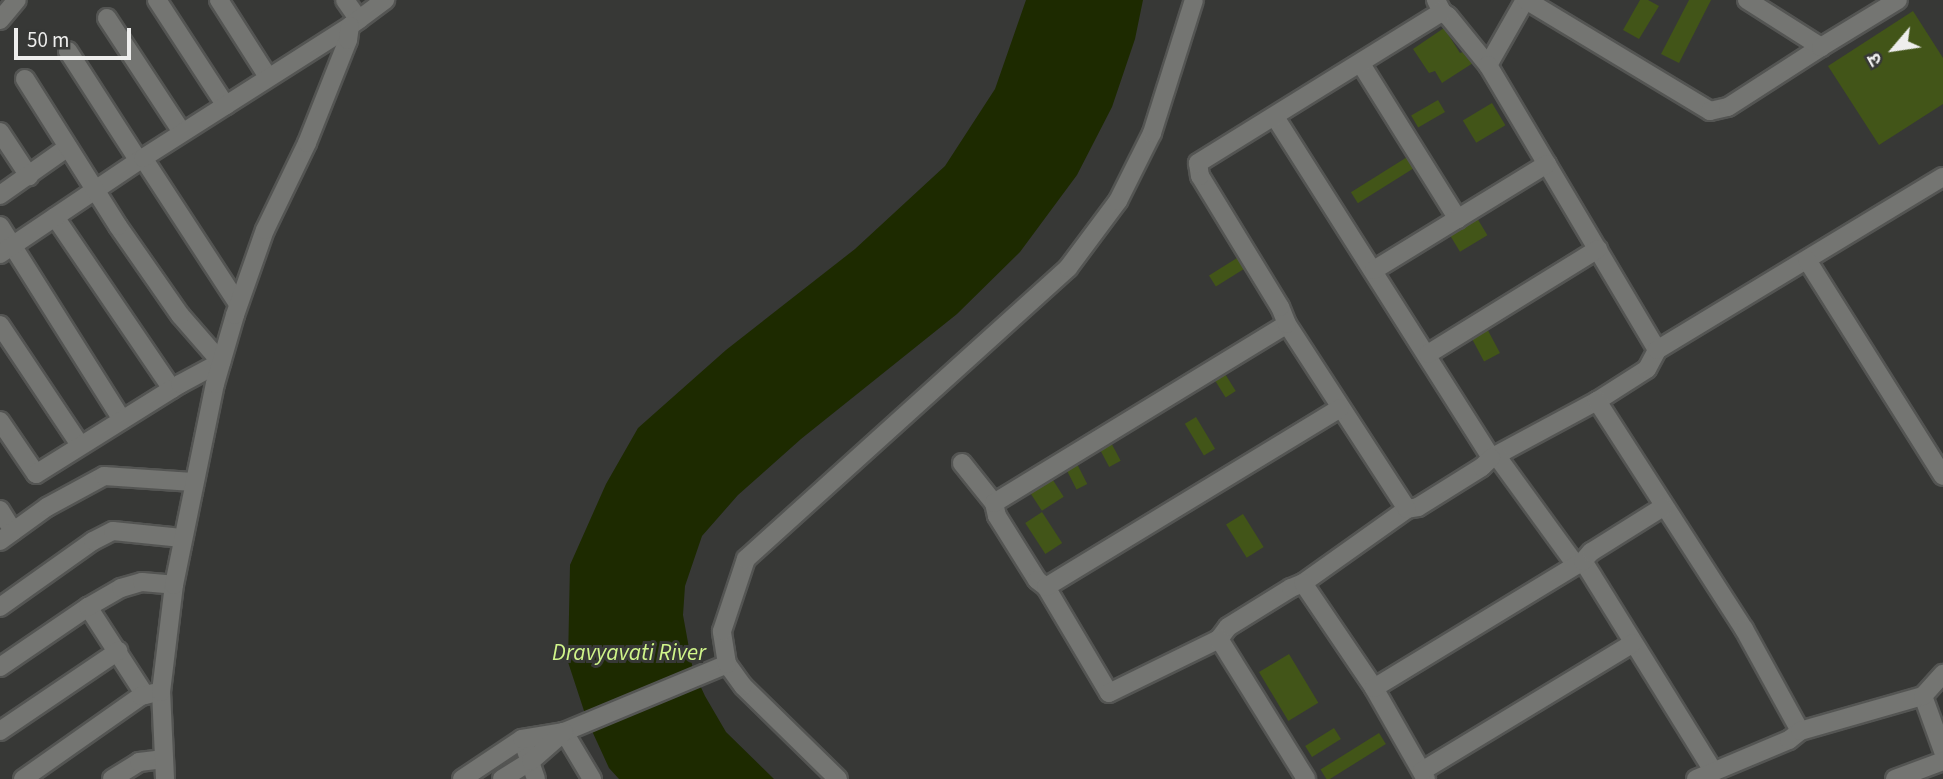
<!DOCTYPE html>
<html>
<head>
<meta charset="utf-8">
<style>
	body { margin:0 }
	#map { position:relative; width:1943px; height:779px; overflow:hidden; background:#373836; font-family:"Source Sans 3","Noto Sans Devanagari",sans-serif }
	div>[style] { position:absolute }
	.water>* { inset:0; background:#1d2a00 }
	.building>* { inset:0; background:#425518; transform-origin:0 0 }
	.roads { filter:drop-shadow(2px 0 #545553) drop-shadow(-2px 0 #545553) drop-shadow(0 2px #545553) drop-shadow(0 -2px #545553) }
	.street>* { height:18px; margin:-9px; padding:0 9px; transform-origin:9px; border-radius:9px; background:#747572 }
	.secondary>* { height:18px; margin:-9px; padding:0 9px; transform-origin:9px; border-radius:9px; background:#747572 }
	span { translate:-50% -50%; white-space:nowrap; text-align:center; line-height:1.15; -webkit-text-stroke:6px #373836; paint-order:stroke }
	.water-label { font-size:23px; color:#d0f58a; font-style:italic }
	.north { position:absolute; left:1859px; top:14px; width:70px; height:70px; -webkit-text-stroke:5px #373836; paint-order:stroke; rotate:241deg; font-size:19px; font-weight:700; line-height:28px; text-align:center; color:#eeeeed }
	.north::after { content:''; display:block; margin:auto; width:24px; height:32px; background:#eeeeed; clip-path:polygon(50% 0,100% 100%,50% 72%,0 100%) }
	.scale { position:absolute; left:14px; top:28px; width:117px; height:32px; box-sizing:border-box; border:4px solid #eeeeed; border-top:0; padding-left:9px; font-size:21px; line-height:24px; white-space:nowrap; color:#eeeeed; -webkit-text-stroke:5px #373836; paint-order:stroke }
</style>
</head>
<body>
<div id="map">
	<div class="water">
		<i style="clip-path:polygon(1026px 0,1143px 0,1135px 39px,1112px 107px,1077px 175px,1020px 252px,957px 314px,801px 439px,738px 495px,702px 536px,685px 586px,683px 615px,693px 670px,705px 696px,726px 732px,774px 779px,619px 779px,609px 768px,587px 720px,568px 662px,570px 565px,606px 484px,638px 428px,726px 350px,855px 249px,945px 166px,995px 89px)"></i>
	</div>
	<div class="building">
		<i style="clip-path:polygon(1640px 0,1648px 0,1659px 6px,1639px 39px,1623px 30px)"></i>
		<i style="clip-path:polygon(1689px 0,1711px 0,1679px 63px,1661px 54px)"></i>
		<i style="clip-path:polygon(1913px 11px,1943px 58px,1943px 104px,1879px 145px,1828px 66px)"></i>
		<i style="clip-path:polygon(1444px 28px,1460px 53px,1466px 51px,1473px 63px,1442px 83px,1435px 71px,1429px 73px,1413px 49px)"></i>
		<i style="left:1438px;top:100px;width:14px;height:31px;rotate:60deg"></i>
		<i style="left:1492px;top:103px;width:26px;height:34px;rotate:59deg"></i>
		<i style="left:1412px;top:154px;width:13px;height:72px;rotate:58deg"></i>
		<i style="left:1474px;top:213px;width:26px;height:32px;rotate:59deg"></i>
		<i style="left:1237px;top:258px;width:13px;height:33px;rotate:58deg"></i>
		<i style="left:1484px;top:323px;width:34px;height:18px;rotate:62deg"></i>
		<i style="left:1222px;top:369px;width:26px;height:12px;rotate:58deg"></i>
		<i style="left:1196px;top:417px;width:37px;height:13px;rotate:59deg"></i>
		<i style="left:1108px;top:437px;width:27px;height:13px;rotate:62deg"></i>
		<i style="left:1075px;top:460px;width:27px;height:12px;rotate:63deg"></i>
		<i style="left:1049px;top:474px;width:27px;height:26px;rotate:57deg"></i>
		<i style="left:1042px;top:512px;width:37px;height:20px;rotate:57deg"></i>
		<i style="left:1243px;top:514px;width:39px;height:20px;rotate:58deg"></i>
		<i style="left:1289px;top:654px;width:57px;height:35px;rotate:59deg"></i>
		<i style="left:1334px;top:728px;width:13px;height:34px;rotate:58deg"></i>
		<i style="left:1379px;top:733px;width:13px;height:69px;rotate:58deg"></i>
	</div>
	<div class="roads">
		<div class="street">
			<i style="left:157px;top:0;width:126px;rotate:56.9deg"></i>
			<i style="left:219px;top:0;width:91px;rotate:57.5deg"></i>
			<i style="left:345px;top:0;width:24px;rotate:55deg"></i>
			<i style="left:1436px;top:0;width:13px;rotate:63deg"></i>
			<i style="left:1442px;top:12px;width:7px;rotate:34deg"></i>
			<i style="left:1448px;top:16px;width:63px;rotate:50.8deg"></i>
			<i style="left:1525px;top:0;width:75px;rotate:119.6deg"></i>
			<i style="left:1488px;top:65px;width:331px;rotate:59.3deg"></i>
			<i style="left:1526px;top:0;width:215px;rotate:31.1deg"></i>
			<i style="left:1710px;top:111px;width:18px;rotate:-13deg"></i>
			<i style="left:1728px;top:107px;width:111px;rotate:-32.8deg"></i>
			<i style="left:1747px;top:0;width:88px;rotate:32.4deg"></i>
			<i style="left:1821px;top:47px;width:90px;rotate:-31.4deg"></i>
			<i style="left:107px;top:18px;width:136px;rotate:56.7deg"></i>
			<i style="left:0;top:20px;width:26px;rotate:-50deg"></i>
			<i style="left:68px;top:51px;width:131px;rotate:57.2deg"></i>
			<i style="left:1361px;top:64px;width:183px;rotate:58deg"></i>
			<i style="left:1275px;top:117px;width:404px;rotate:57.6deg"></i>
			<i style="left:1491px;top:458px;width:120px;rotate:-28.3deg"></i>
			<i style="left:1597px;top:401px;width:59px;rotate:-32.6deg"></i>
			<i style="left:1647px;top:369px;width:21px;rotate:-62deg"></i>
			<i style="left:1657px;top:350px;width:334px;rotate:-31.2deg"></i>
			<i style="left:0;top:132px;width:53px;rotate:56.6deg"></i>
			<i style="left:143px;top:158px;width:174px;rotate:56.9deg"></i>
			<i style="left:0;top:195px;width:83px;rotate:-35.2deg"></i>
			<i style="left:55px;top:217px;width:208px;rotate:55.8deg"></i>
			<i style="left:0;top:226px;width:229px;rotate:57.8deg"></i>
			<i style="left:0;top:254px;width:172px;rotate:-33.9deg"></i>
			<i style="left:143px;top:158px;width:246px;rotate:-32.5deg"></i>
			<i style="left:350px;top:26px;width:44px;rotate:-36.6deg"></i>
			<i style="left:1807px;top:260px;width:255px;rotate:57.8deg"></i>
			<i style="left:1374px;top:270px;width:203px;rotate:-31.5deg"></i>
			<i style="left:0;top:325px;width:144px;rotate:56.3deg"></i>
			<i style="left:1428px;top:354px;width:200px;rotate:-31.7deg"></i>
			<i style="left:1597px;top:401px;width:271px;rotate:57.2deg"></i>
			<i style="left:1744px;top:629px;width:116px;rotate:61.2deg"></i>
			<i style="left:0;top:421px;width:64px;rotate:55.8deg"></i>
			<i style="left:36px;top:474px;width:170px;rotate:-32deg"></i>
			<i style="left:180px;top:384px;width:47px;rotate:-28.2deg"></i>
			<i style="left:221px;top:362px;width:62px;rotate:-131.1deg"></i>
			<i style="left:180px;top:315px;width:108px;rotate:-124.9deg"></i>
			<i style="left:118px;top:226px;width:174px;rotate:-122.3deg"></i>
			<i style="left:1496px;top:455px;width:136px;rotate:54deg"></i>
			<i style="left:962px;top:463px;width:51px;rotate:51.3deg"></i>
			<i style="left:994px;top:503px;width:13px;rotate:77deg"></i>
			<i style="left:997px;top:516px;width:75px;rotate:58deg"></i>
			<i style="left:1037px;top:580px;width:11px;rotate:38deg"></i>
			<i style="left:1046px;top:587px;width:123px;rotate:59.3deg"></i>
			<i style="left:1109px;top:693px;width:123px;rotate:-26.1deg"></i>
			<i style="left:1219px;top:639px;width:15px;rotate:-53deg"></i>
			<i style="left:1228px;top:627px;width:74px;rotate:-31.8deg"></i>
			<i style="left:1291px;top:588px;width:13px;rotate:-23deg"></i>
			<i style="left:1303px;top:583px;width:128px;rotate:-35.4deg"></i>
			<i style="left:1407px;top:509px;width:11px;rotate:-10deg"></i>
			<i style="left:1418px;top:507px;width:75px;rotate:-32deg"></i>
			<i style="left:1482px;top:467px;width:13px;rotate:-45deg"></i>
			<i style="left:994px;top:503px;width:343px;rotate:-31.4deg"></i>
			<i style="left:1407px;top:509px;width:221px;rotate:-123deg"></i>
			<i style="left:1287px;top:324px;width:18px;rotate:-112deg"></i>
			<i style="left:1280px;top:307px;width:153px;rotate:-121.4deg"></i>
			<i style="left:1200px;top:176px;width:13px;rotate:-99deg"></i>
			<i style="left:1198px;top:163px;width:287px;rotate:-31.8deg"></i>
			<i style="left:0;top:510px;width:25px;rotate:58deg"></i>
			<i style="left:0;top:541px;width:58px;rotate:-35.9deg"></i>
			<i style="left:47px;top:507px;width:65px;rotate:-28.5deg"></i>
			<i style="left:104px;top:476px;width:89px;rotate:3.9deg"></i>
			<i style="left:1583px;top:561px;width:247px;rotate:58.2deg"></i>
			<i style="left:1303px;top:583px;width:127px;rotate:55.9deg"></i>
			<i style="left:1374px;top:688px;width:105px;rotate:60.3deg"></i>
			<i style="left:1046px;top:587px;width:344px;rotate:-31.3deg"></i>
			<i style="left:0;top:607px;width:114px;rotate:-35.4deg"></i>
			<i style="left:93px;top:541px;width:22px;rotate:-27deg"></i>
			<i style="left:113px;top:531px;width:69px;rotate:5.8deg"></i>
			<i style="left:1219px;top:639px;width:165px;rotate:58.1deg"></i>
			<i style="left:0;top:667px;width:107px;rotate:-34.3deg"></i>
			<i style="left:1374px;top:688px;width:245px;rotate:-31.3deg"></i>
			<i style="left:1583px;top:561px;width:12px;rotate:-48deg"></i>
			<i style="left:1591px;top:552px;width:85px;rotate:-32deg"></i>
			<i style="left:145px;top:695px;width:105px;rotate:-122.9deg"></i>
			<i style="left:88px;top:607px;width:38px;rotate:-30deg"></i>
			<i style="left:121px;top:588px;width:22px;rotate:-16deg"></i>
			<i style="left:142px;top:582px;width:32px;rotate:5deg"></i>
			<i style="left:1923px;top:696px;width:59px;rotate:70deg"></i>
			<i style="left:0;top:731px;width:143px;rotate:-34.1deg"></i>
			<i style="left:522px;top:739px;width:42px;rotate:70.7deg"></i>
			<i style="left:1422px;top:771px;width:247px;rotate:-31.2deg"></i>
			<i style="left:23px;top:779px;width:144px;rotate:-35.1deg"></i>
			<i style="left:141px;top:696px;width:13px;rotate:-13deg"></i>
			<i style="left:112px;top:779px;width:32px;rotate:-32deg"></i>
			<i style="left:139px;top:762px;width:25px;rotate:-7deg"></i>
			<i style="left:165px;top:779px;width:87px;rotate:-92.6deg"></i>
			<i style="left:161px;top:692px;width:108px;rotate:-83.1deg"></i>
			<i style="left:174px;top:585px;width:205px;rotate:-78.5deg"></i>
			<i style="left:215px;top:384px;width:72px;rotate:-73.8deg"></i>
			<i style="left:235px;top:315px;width:90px;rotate:-70.6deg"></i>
			<i style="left:265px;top:230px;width:97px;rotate:-64.2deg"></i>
			<i style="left:307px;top:143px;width:111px;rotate:-68.3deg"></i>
			<i style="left:348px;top:40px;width:14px;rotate:-82deg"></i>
			<i style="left:592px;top:779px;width:55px;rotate:-120.8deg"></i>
			<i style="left:564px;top:732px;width:177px;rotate:-22.6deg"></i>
			<i style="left:838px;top:779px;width:133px;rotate:-135.6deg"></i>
			<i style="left:743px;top:686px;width:27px;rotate:-126deg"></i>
			<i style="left:727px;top:664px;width:33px;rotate:-99deg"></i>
			<i style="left:722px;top:631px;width:76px;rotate:-71.6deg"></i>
			<i style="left:746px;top:559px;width:434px;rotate:-42.1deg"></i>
			<i style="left:1068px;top:268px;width:84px;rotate:-53.3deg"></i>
			<i style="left:1118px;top:201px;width:76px;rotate:-63.4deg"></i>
			<i style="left:1152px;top:133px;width:139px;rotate:-72.5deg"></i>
			<i style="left:1696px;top:779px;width:101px;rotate:-22.8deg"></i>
			<i style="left:1789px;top:740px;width:14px;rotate:-39deg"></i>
			<i style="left:1800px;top:731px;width:128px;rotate:-15.9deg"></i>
			<i style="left:1923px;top:696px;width:30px;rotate:-48deg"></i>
			<i style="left:1895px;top:779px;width:51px;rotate:-20.6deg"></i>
		</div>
		<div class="secondary">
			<i style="left:462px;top:779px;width:72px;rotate:-33.7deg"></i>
			<i style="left:522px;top:739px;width:43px;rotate:-9.5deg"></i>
			<i style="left:502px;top:779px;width:34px;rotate:-32deg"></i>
			<i style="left:531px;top:761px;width:44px;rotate:-41.3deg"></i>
		</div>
	</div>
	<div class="water-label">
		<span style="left:629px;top:653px">Dravyavati River</span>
	</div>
	<div class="north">उ</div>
	<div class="scale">50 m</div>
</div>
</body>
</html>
